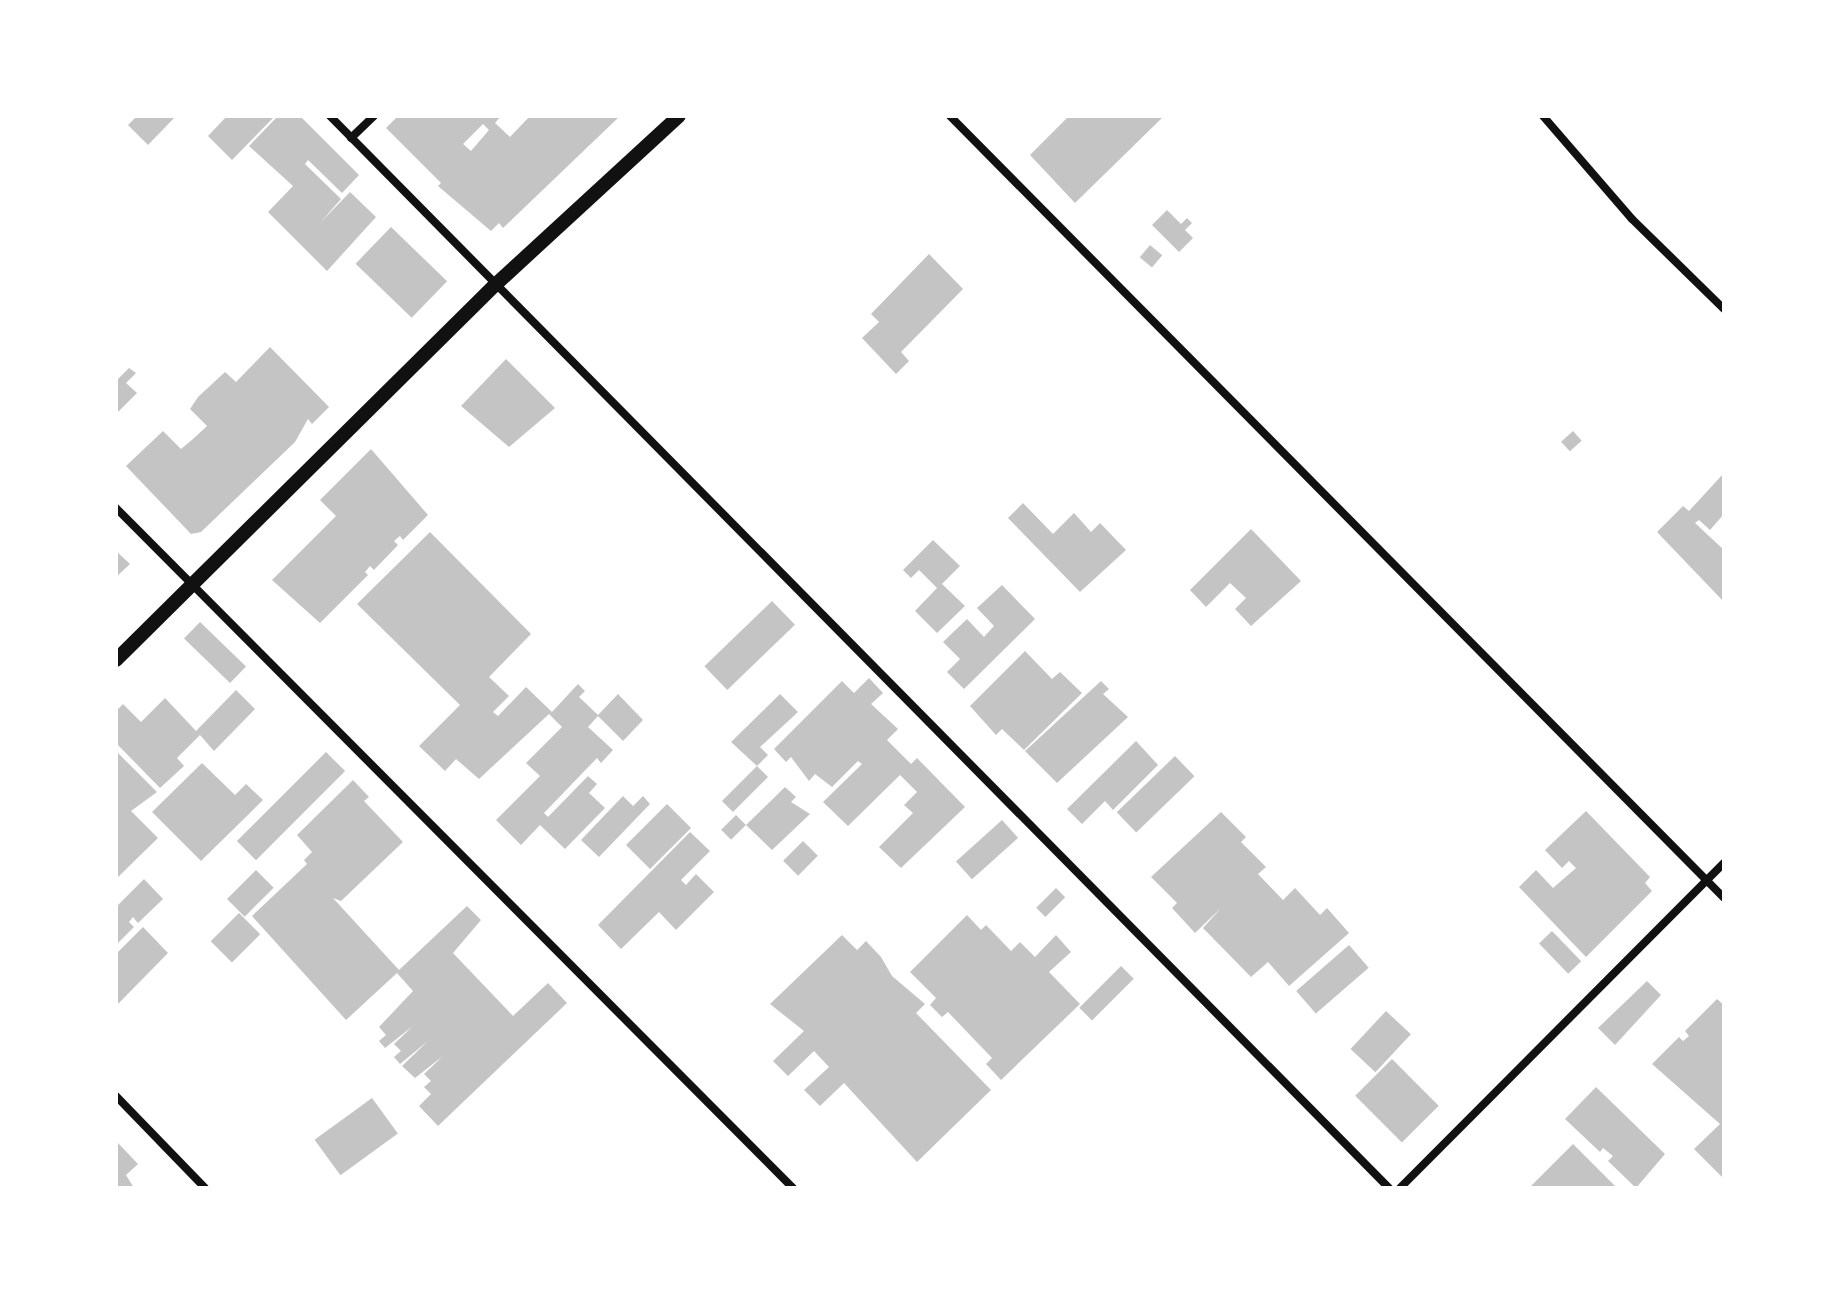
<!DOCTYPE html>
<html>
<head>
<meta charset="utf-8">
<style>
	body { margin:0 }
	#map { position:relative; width:1840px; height:1304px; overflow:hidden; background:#fff; font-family:"Source Sans 3",sans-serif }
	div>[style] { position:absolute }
	.building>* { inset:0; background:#c4c4c4; transform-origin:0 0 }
	.minor>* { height:8px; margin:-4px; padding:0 4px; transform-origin:4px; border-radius:4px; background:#111 }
	.tertiary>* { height:14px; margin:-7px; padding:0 7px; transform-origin:7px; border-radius:7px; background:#111 }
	span { translate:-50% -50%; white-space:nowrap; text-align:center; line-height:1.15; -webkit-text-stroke:8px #fff; paint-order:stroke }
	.frame { position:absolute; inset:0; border:118px solid #fff; pointer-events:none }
</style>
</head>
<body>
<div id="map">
	<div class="building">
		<i style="clip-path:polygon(137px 116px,176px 116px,148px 145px,128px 125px)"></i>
		<i style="clip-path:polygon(227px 116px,275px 116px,232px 160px,208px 136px)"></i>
		<i style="clip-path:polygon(278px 116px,300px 116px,359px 175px,342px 193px,308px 160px,305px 164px,341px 199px,320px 223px,350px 192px,376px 217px,327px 271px,268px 212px,293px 186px,249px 146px)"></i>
		<i style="clip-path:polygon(evenodd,398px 116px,501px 116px,495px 123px,510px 137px,530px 116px,620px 116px,503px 228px,499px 223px,491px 231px,438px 186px,441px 183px,386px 128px,398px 116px,483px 124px,489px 130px,471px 151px,463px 144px,483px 124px)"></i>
		<i style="clip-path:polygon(1069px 116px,1164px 116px,1075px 203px,1030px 155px)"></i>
		<i style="clip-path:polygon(1167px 210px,1181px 224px,1187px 218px,1192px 223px,1185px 230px,1193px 238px,1179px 252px,1152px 225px)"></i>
		<i style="left:391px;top:227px;width:78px;height:51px;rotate:44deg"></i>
		<i style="left:1150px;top:245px;width:16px;height:16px;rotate:40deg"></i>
		<i style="clip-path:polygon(929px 254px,963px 289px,901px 352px,909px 361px,896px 374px,862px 338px,879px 322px,871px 314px)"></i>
		<i style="clip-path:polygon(270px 347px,329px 407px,312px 424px,308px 419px,295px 442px,201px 532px,191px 534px,126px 466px,163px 431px,181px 449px,193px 439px,207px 426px,190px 409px,198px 397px,225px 372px,236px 382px)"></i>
		<i style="clip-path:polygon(506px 359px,555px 408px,509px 447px,461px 406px)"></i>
		<i style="clip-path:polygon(129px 368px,136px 373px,126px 383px,137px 393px,116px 414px,116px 381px)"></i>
		<i style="left:1573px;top:431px;width:13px;height:16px;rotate:48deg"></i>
		<i style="clip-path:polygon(371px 449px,428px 515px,403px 540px,400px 536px,394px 541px,398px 545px,374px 570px,370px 566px,365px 572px,368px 575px,320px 623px,272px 580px,336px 516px,320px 500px)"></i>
		<i style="clip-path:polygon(1724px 473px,1724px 514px,1710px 530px,1699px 520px,1695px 523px,1724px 550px,1724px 602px,1657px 532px,1683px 506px,1689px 511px)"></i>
		<i style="clip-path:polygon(1023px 503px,1053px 534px,1074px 513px,1091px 532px,1100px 523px,1126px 550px,1080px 592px,1008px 518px)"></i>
		<i style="clip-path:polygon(1251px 529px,1301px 581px,1251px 626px,1235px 609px,1246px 598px,1230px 583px,1206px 607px,1190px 590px)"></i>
		<i style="clip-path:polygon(430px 532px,531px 634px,489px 677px,509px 696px,493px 712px,498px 716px,526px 687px,552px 712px,578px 684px,585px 691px,579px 697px,598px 715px,618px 694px,643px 720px,623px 741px,598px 716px,588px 727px,613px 750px,601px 763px,597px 758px,544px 813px,548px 817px,588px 776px,597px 784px,589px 793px,605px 808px,565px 849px,540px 825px,521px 845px,496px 820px,540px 776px,526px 763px,562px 727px,549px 714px,479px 779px,456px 759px,445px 771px,419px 746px,460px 705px,357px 604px)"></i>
		<i style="clip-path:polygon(933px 540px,960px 566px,942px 584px,965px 606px,937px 633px,915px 611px,937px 588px,919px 570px,911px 578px,903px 570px)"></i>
		<i style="clip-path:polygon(116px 551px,130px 564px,116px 577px)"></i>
		<i style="clip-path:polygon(1002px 585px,1035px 619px,964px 689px,947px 672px,960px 659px,943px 642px,967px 619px,984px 637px,994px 626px,977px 608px)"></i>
		<i style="left:772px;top:601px;width:33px;height:94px;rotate:46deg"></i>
		<i style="left:200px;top:622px;width:64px;height:23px;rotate:44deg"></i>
		<i style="clip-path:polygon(1025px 651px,1052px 679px,1060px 672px,1082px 693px,1024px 750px,1002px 729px,996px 735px,970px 706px)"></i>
		<i style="clip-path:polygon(869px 678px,883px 693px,871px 704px,898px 729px,887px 740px,911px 764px,917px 758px,965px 807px,901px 868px,879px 847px,913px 813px,904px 805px,917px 792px,900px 775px,848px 826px,823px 802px,862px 764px,858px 761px,832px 787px,815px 774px,809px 781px,791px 757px,786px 762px,774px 749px,842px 681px,854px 693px)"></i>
		<i style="clip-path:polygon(1101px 681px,1109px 689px,1103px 694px,1128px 717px,1057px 783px,1025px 751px)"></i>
		<i style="clip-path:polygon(236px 690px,255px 709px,214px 751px,200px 735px,177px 758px,184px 766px,160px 788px,116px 743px,116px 711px,123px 704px,141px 722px,165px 698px,196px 731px)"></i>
		<i style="clip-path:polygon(780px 694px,798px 712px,760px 747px,768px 755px,757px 766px,768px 777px,733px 812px,722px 801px,757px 766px,731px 742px)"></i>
		<i style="clip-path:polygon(1136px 741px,1158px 765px,1113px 810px,1105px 801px,1082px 824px,1067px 809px)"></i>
		<i style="clip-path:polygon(116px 751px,157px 792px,131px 811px,158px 838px,116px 879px)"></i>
		<i style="left:326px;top:752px;width:27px;height:126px;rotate:45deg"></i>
		<i style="left:1175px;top:756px;width:28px;height:81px;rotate:46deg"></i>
		<i style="clip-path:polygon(202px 763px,235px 795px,246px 784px,263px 800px,201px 861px,152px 812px)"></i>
		<i style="clip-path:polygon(353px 780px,369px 797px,364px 801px,403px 842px,341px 901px,333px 898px,399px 970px,467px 906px,481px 920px,453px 953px,513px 1016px,548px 983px,567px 1003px,438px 1126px,419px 1106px,431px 1094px,424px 1087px,431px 1081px,424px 1074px,443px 1056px,415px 1078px,402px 1066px,428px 1041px,400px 1064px,394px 1057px,401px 1051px,394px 1044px,413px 1026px,385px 1048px,379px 1041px,386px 1035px,379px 1027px,413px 991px,397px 973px,346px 1020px,252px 916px,307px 864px,304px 860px,312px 852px,297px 835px)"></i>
		<i style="clip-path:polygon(785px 787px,796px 797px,791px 802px,810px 814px,772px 850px,746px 825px)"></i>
		<i style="clip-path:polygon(623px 796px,633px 806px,643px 796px,650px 804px,599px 857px,581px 840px)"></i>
		<i style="left:667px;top:804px;width:34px;height:58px;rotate:45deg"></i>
		<i style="clip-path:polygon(1586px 811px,1650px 877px,1645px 883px,1652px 891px,1586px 957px,1519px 887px,1536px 870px,1553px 888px,1576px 868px,1569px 861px,1562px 868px,1545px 850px)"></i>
		<i style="clip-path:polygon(1221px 812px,1246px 837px,1241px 842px,1266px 867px,1258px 874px,1283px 900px,1295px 888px,1320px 915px,1327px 908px,1349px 933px,1289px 986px,1268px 962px,1251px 977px,1203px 928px,1221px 908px,1195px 933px,1172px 908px,1177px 903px,1151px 877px)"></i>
		<i style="left:736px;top:815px;width:14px;height:21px;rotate:45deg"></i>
		<i style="left:1002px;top:820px;width:24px;height:62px;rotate:48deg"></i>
		<i style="clip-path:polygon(690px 832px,710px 851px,681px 880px,686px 885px,696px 874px,714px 892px,676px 930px,659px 912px,621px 949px,598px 925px)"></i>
		<i style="left:803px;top:841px;width:21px;height:28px;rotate:45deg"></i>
		<i style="left:256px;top:870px;width:25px;height:41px;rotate:45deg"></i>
		<i style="clip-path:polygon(144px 879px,163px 899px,138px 923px,133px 917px,129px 922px,134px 927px,116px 945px,116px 907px)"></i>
		<i style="left:1056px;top:888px;width:13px;height:28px;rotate:45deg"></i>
		<i style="left:239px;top:913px;width:30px;height:40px;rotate:45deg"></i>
		<i style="clip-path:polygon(967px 915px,981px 930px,986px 925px,1011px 951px,1020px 942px,1035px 957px,1056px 935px,1071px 952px,1049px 972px,1080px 1004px,1001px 1080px,986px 1064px,992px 1058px,948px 1012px,942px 1017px,930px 1005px,936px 998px,910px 972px)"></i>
		<i style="clip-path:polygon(143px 927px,168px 953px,116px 1006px,116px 954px)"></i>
		<i style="left:1552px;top:931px;width:42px;height:18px;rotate:46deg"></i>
		<i style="clip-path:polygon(842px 935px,857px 950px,866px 941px,881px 957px,892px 976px,925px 1004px,916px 1013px,991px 1090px,917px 1162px,844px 1083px,820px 1106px,804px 1090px,829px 1067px,814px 1051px,788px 1076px,773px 1061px,804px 1031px,770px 1004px)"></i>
		<i style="left:1349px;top:945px;width:30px;height:70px;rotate:49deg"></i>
		<i style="left:1121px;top:966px;width:18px;height:59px;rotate:45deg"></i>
		<i style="clip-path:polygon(1647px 981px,1661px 995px,1615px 1045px,1598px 1028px)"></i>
		<i style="clip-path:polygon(1717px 999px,1724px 1005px,1724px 1179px,1694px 1149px,1720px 1124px,1652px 1064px,1679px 1037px,1683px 1041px,1689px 1036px,1685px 1031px)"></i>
		<i style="left:1386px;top:1011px;width:34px;height:52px;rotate:43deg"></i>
		<i style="left:1392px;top:1059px;width:66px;height:52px;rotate:45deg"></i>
		<i style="clip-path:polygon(1596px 1087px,1665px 1154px,1636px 1188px,1608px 1161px,1613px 1156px,1603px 1148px,1600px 1152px,1565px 1119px)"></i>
		<i style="left:372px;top:1098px;width:44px;height:71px;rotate:54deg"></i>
		<i style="clip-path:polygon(118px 1143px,138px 1164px,126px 1175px,134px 1188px,116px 1188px)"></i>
		<i style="clip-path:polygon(1573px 1144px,1617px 1188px,1529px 1188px)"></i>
	</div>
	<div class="minor">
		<i style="left:330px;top:116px;width:1507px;rotate:45.35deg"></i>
		<i style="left:950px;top:116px;width:1100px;rotate:45.29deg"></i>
		<i style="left:1543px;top:116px;width:136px;rotate:49.2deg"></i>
		<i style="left:1632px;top:219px;width:129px;rotate:44.4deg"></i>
		<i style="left:351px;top:138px;width:32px;rotate:-44deg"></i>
		<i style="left:116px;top:508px;width:960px;rotate:45.13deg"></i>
		<i style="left:116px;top:1096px;width:128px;rotate:45.9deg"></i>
		<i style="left:1400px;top:1188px;width:459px;rotate:-45.1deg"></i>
	</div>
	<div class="tertiary">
		<i style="left:116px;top:660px;width:532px;rotate:-44.7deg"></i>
		<i style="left:494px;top:286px;width:251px;rotate:-42.6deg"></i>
	</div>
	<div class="frame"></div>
</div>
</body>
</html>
